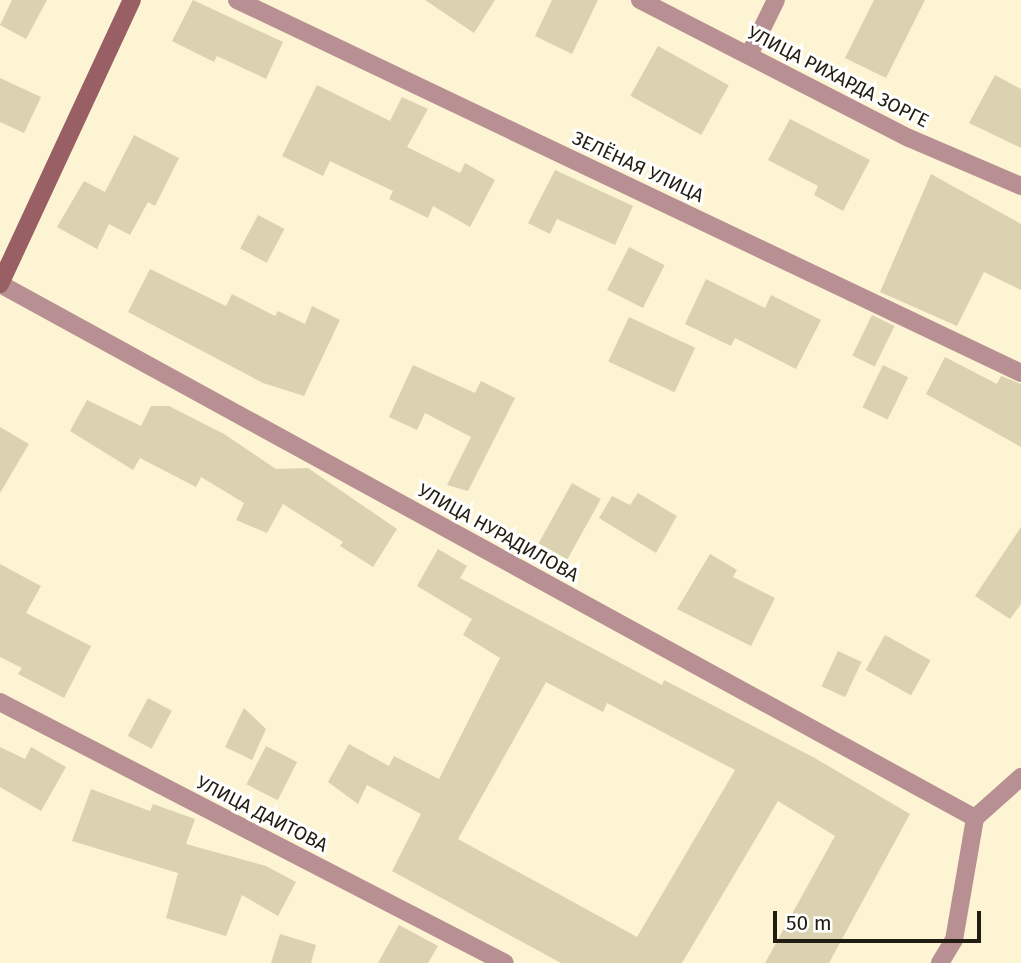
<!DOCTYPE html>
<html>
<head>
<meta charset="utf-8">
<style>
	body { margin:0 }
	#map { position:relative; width:1021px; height:963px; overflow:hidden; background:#fcf4d2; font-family:"Fira Sans",sans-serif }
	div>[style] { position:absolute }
	.building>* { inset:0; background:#dad2b1; transform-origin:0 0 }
	.street>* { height:18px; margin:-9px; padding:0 9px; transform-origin:9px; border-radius:9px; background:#b88f93 }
	.secondary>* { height:18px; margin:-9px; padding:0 9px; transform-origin:9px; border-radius:9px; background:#985f65 }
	span { translate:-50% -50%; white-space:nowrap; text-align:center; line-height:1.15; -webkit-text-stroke:6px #fff; paint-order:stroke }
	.street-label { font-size:19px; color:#211e11 }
	.scale { position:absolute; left:773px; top:911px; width:208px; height:32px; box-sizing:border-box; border:4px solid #211e11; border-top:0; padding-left:9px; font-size:21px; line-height:24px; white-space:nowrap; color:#211e11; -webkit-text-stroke:5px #fff; paint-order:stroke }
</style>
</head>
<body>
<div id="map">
	<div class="building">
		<i style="clip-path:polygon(12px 0,47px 0,26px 39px,0 25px)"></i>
		<i style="clip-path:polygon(193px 0,283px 42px,266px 79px,217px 56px,214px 62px,172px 41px)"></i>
		<i style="clip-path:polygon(425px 0,495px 0,474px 33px)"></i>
		<i style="clip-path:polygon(552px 0,598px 0,572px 54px,535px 36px)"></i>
		<i style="clip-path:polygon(874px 0,925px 0,886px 78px,845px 58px)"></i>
		<i style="left:658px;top:46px;width:81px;height:57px;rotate:29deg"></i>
		<i style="clip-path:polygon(995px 75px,1021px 89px,1021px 148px,969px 123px)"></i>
		<i style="clip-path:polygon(0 78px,41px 97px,24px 133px,0 122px)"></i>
		<i style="clip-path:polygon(317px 85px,390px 121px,402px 97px,428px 109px,407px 147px,460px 173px,465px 163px,495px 180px,470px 227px,433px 206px,428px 218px,389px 199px,393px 191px,330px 161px,323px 176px,282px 156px)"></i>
		<i style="clip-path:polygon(790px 119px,870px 160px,843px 211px,814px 195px,818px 186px,768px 160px)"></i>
		<i style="clip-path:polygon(134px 135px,179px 158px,155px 206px,148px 202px,130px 235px,109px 224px,97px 249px,57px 227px,84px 181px,105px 192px)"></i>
		<i style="clip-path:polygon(555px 170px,633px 206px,615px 245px,557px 219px,550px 234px,528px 223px)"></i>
		<i style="clip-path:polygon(931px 174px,1021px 224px,1021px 290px,984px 272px,957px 326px,880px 292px)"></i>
		<i style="left:258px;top:215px;width:30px;height:38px;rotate:28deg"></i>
		<i style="left:629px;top:247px;width:40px;height:48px;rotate:27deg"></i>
		<i style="clip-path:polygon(150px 269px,226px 306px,232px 294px,275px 316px,278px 311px,305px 324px,312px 306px,340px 320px,304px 396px,263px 383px,128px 312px)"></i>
		<i style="clip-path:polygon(706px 279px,765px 308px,771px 295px,821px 320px,796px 369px,735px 338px,731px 346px,685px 324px)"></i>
		<i style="left:872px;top:315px;width:25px;height:45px;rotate:26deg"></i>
		<i style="left:629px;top:317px;width:73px;height:49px;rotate:25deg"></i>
		<i style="clip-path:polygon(945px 357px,997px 384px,1001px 376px,1021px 384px,1021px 447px,926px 394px)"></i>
		<i style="clip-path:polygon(413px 365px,475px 393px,481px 381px,515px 398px,468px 491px,447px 485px,471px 437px,425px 413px,417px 430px,389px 417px)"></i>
		<i style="left:883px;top:365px;width:28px;height:47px;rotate:26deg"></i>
		<i style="clip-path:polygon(87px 400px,141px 426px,151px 406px,169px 406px,224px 434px,276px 469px,308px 468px,397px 529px,373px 567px,340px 546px,343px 542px,283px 504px,267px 533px,236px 520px,244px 503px,201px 477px,196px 487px,140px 458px,133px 470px,70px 431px)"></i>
		<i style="clip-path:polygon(0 427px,29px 444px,0 493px)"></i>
		<i style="left:572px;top:483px;width:33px;height:69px;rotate:29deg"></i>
		<i style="clip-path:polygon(638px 493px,677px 516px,656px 553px,599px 518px,612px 496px,630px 505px)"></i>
		<i style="clip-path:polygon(1021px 527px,1021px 604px,1010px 619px,975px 596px)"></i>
		<i style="clip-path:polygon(evenodd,438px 549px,467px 566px,460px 578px,662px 685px,664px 680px,813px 757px,910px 814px,829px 963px,765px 963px,835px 836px,778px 801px,682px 963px,561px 963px,392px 871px,421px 814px,367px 785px,358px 804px,328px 782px,349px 744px,389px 766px,394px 756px,439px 779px,500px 658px,463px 635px,472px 619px,417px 586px,438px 549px,546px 682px,603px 712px,607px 703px,735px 770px,637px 937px,458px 839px,546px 682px)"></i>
		<i style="clip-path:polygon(710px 554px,737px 570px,733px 577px,775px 598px,751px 646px,677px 609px)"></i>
		<i style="clip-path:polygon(0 564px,41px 586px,26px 613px,91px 646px,64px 698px,18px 674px,22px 668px,0 657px)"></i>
		<i style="left:885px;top:635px;width:52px;height:40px;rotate:29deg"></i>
		<i style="left:838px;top:651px;width:26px;height:39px;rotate:25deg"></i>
		<i style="left:148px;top:698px;width:27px;height:43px;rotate:28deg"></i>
		<i style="clip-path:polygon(244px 708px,266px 729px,252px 760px,225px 747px)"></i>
		<i style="left:266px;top:746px;width:35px;height:43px;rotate:27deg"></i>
		<i style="clip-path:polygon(0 747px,25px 759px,31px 747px,66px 767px,41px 811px,0 787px)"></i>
		<i style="clip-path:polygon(91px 789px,150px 811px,153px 804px,195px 819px,186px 844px,266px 866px,296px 882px,278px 916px,242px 895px,226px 936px,166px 918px,178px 873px,72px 841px)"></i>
		<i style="clip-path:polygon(399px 925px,438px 946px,428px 963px,378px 963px)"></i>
		<i style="clip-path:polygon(280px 934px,316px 945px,311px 963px,271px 963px)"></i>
	</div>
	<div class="street">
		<i style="left:237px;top:0;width:868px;rotate:25.44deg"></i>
		<i style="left:640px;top:0;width:302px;rotate:27.2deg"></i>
		<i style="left:909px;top:138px;width:122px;rotate:23.2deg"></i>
		<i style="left:749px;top:55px;width:61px;rotate:-63.9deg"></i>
		<i style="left:0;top:284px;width:1112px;rotate:28.71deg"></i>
		<i style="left:0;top:702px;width:568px;rotate:27.33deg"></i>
		<i style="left:975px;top:818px;width:62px;rotate:-41.7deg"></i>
		<i style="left:940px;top:963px;width:27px;rotate:-59deg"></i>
		<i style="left:954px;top:940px;width:124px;rotate:-80.2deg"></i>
	</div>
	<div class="secondary">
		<i style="left:0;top:284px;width:313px;rotate:-65.1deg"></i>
	</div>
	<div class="street-label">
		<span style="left:838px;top:77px;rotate:27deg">УЛИЦА РИХАРДА ЗОРГЕ</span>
		<span style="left:638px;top:167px;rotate:25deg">ЗЕЛЁНАЯ УЛИЦА</span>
		<span style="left:498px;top:533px;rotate:29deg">УЛИЦА НУРАДИЛОВА</span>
		<span style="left:262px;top:814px;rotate:27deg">УЛИЦА ДАИТОВА</span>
	</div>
	<div class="scale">50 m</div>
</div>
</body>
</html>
